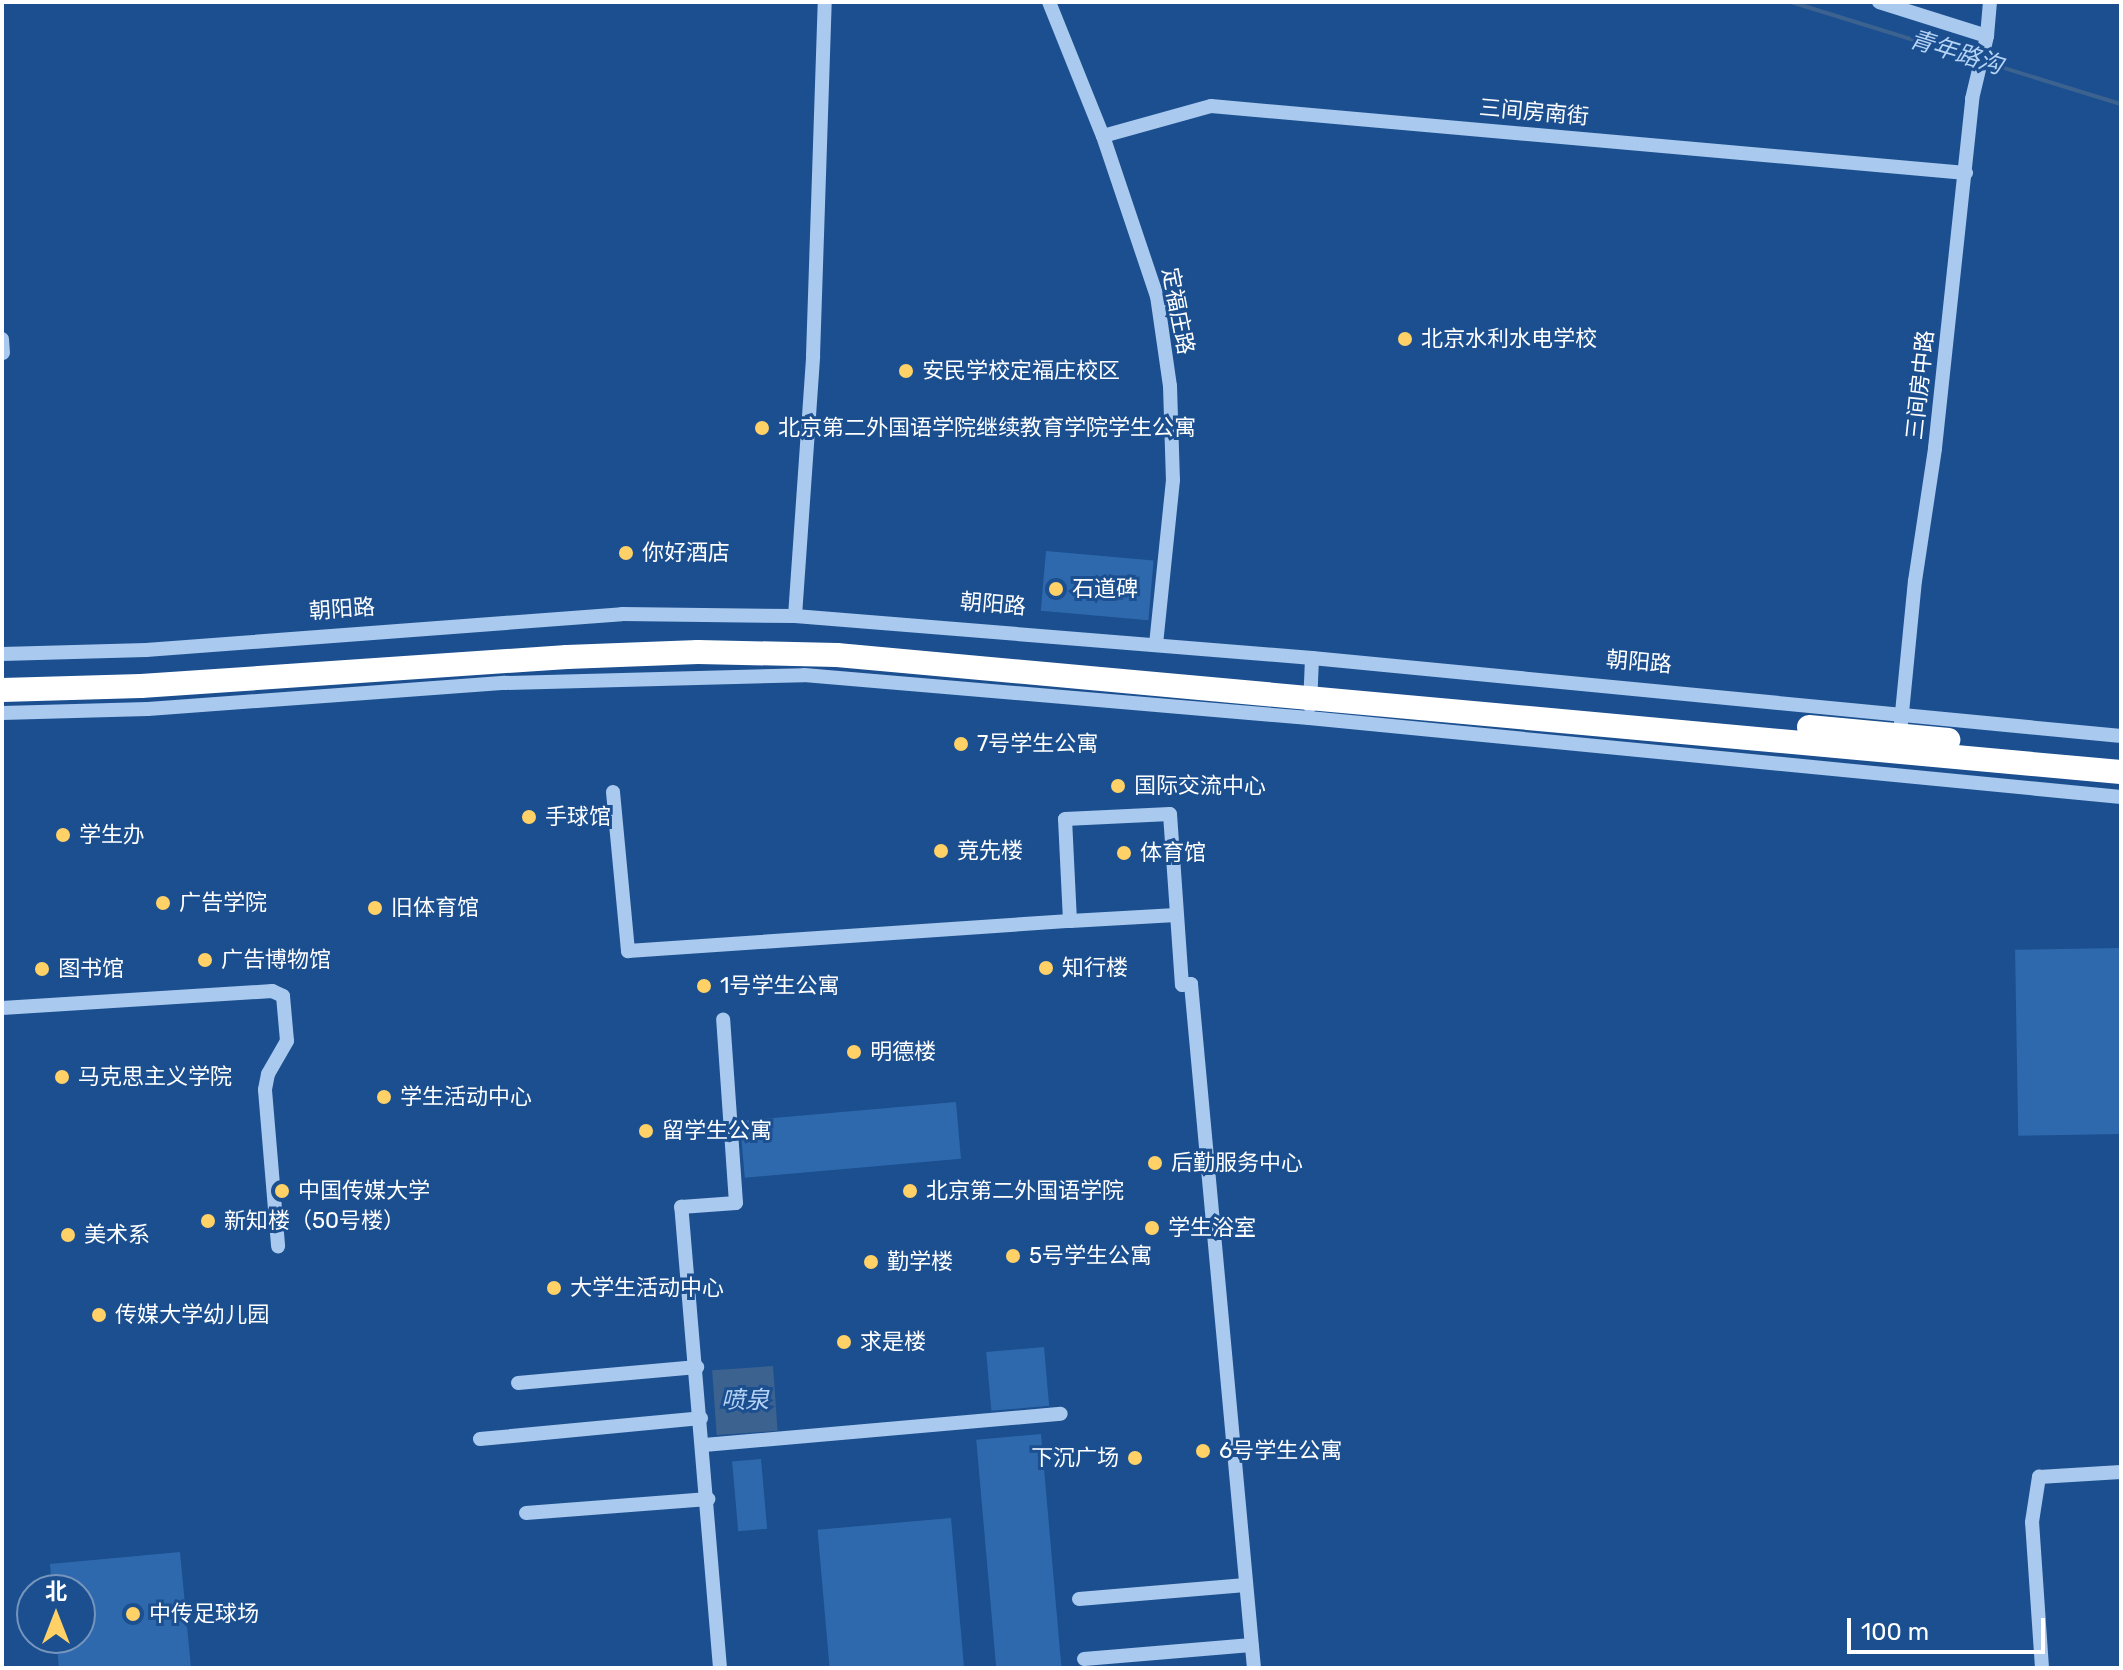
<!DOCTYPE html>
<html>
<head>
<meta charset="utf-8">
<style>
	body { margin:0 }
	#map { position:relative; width:2123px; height:1670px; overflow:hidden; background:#1b4f8f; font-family:Rubik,"Noto Sans SC",sans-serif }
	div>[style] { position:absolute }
	.green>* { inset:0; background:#2e69ad; transform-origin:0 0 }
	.water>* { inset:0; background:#3c6290; transform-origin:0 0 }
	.stream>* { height:4px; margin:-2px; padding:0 2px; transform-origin:2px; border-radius:2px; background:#3c6290 }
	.minor>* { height:14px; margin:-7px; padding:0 7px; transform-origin:7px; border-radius:7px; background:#a9c9ee }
	.highway>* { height:24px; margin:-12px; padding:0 12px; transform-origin:12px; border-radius:12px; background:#fff }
	.dots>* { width:22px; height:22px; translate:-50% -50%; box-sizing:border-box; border:4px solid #1b4f8f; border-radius:50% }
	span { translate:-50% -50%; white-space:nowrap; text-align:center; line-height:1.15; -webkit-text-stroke:6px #1b4f8f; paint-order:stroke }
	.street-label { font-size:22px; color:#fff }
	.poi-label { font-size:22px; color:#fff }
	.left { translate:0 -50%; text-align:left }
	.right { translate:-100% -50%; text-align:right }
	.water-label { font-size:24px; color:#b5d3f5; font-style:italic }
	.frame { position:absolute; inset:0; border:4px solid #fff; pointer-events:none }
	.north { position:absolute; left:16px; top:1574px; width:80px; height:80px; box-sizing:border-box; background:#1b4f8f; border:2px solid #7695bc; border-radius:50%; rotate:0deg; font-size:22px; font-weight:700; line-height:32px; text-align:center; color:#fff }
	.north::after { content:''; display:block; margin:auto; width:28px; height:36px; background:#ffd166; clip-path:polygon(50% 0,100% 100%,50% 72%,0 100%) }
	.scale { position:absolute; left:1847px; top:1618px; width:198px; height:36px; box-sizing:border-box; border:4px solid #fff; border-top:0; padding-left:10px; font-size:24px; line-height:28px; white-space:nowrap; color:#fff; -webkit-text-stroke:6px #1b4f8f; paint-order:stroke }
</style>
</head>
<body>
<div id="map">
	<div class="green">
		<i style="left:1046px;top:551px;width:108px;height:60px;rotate:5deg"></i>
		<i style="left:2119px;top:948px;width:186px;height:104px;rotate:89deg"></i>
		<i style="left:956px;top:1102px;width:57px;height:217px;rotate:85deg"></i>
		<i style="left:1044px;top:1347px;width:59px;height:58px;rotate:85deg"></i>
		<i style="left:1041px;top:1434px;width:235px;height:65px;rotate:85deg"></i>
		<i style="left:761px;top:1459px;width:70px;height:29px;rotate:85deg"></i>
		<i style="left:951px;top:1518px;width:151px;height:134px;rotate:85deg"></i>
		<i style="clip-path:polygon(180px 1552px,191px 1668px,59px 1668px,56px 1638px,80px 1638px,80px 1590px,52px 1590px,50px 1564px)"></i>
	</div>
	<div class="water">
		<i style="left:773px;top:1366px;width:65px;height:61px;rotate:86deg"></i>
	</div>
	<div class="stream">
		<i style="left:1791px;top:2px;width:345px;rotate:17.2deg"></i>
	</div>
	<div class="minor">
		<i style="left:1049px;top:2px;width:144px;rotate:68.1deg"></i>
		<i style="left:1103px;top:136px;width:169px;rotate:71.4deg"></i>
		<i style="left:1157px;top:296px;width:91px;rotate:81.8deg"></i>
		<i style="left:1170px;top:386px;width:94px;rotate:88.2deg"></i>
		<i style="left:1173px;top:480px;width:165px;rotate:95.9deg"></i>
		<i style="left:1879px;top:2px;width:113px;rotate:17.5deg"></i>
		<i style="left:1103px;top:136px;width:112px;rotate:-15.5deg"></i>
		<i style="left:1211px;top:106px;width:758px;rotate:5.07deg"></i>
		<i style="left:2px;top:339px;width:14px;rotate:86deg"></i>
		<i style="left:795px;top:616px;width:261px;rotate:-86deg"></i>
		<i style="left:813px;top:356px;width:354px;rotate:-88.1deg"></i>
		<i style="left:2px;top:654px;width:144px;rotate:-1.6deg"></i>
		<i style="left:146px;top:650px;width:477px;rotate:-4.3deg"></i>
		<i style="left:622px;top:614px;width:173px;rotate:0.7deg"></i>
		<i style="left:795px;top:616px;width:519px;rotate:4.64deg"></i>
		<i style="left:1312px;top:658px;width:813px;rotate:5.51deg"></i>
		<i style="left:1310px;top:706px;width:48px;rotate:-87.6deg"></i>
		<i style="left:2px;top:713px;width:146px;rotate:-1.6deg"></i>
		<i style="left:148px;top:709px;width:358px;rotate:-4.2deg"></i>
		<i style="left:505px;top:683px;width:299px;rotate:-1.5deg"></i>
		<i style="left:804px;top:675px;width:507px;rotate:4.87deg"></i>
		<i style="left:1309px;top:718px;width:816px;rotate:5.56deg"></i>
		<i style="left:1901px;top:723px;width:143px;rotate:-84.4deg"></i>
		<i style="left:1915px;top:581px;width:134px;rotate:-81.4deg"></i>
		<i style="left:1935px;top:448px;width:351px;rotate:-83.9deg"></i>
		<i style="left:1972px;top:99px;width:65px;rotate:-76.6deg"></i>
		<i style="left:1987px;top:36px;width:34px;rotate:-85deg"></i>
		<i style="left:613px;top:792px;width:160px;rotate:84.6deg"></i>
		<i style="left:628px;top:951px;width:443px;rotate:-3.9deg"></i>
		<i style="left:1176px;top:915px;width:106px;rotate:176.8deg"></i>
		<i style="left:1070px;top:921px;width:102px;rotate:-92.8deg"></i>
		<i style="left:1065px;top:819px;width:105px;rotate:-2.7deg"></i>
		<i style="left:1170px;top:814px;width:171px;rotate:86deg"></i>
		<i style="left:1182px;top:985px;width:9px;rotate:-6deg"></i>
		<i style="left:1191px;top:984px;width:687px;rotate:84.74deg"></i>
		<i style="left:2px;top:1008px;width:271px;rotate:-3.6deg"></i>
		<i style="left:272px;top:991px;width:12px;rotate:24deg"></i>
		<i style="left:283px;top:996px;width:45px;rotate:84.9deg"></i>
		<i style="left:287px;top:1041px;width:38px;rotate:120deg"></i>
		<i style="left:268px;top:1074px;width:16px;rotate:101deg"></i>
		<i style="left:265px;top:1090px;width:157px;rotate:85.2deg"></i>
		<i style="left:518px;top:1383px;width:180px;rotate:-5.1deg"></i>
		<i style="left:480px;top:1439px;width:222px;rotate:-5.4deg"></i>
		<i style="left:704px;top:1445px;width:358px;rotate:-5deg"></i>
		<i style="left:526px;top:1513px;width:183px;rotate:-4.4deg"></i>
		<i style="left:1079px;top:1599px;width:167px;rotate:-4.8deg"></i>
		<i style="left:1084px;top:1659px;width:168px;rotate:-4.8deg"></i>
		<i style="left:720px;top:1668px;width:463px;rotate:-94.8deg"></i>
		<i style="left:681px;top:1207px;width:55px;rotate:-4.2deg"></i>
		<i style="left:736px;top:1203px;width:184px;rotate:-94deg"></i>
		<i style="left:2042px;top:1668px;width:146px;rotate:-93.9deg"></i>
		<i style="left:2032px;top:1522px;width:46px;rotate:-81.2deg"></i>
		<i style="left:2039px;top:1477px;width:82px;rotate:-3.5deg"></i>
	</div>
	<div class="highway">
		<i style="left:2px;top:690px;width:139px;rotate:-1.6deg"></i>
		<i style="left:141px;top:686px;width:427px;rotate:-3.9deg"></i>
		<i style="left:567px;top:657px;width:131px;rotate:-2.2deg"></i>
		<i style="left:698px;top:652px;width:139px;rotate:1.2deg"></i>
		<i style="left:837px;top:655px;width:1289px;rotate:5.21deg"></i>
		<i style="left:1809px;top:727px;width:140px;rotate:5.3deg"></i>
	</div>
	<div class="dots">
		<i style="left:1405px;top:339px;background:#ffd166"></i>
		<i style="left:906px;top:371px;background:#ffd166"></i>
		<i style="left:762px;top:428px;background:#ffd166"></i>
		<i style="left:626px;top:553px;background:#ffd166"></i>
		<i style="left:1056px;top:589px;background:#ffd166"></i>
		<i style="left:961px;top:744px;background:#ffd166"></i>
		<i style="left:1118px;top:786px;background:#ffd166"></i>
		<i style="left:529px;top:817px;background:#ffd166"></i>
		<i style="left:63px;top:835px;background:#ffd166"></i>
		<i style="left:941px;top:851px;background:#ffd166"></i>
		<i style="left:1124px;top:853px;background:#ffd166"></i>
		<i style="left:163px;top:903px;background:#ffd166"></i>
		<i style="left:375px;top:908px;background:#ffd166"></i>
		<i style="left:205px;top:960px;background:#ffd166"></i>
		<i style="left:1046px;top:968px;background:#ffd166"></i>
		<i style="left:42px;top:969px;background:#ffd166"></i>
		<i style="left:704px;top:986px;background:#ffd166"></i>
		<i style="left:854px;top:1052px;background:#ffd166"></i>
		<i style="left:62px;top:1077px;background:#ffd166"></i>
		<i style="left:384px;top:1097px;background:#ffd166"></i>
		<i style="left:646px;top:1131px;background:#ffd166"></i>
		<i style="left:1155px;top:1163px;background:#ffd166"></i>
		<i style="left:282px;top:1191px;background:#ffd166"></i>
		<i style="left:910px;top:1191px;background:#ffd166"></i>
		<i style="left:208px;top:1221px;background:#ffd166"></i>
		<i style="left:1152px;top:1228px;background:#ffd166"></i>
		<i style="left:68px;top:1235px;background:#ffd166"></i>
		<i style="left:1013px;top:1256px;background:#ffd166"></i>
		<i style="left:871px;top:1262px;background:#ffd166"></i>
		<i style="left:554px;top:1288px;background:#ffd166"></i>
		<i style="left:99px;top:1315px;background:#ffd166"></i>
		<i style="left:844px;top:1342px;background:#ffd166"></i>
		<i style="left:1203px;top:1451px;background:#ffd166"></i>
		<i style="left:1135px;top:1458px;background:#ffd166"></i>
		<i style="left:133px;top:1614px;background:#ffd166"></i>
	</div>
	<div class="street-label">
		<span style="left:1534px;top:112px;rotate:5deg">三间房南街</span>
		<span style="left:1178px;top:311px;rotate:79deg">定福庄路</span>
		<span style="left:1920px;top:385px;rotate:-84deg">三间房中路</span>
		<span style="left:993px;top:604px;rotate:5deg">朝阳路</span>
		<span style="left:342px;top:609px;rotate:-4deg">朝阳路</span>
		<span style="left:1639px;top:662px;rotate:5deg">朝阳路</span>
	</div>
	<div class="poi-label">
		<span class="left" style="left:1421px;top:339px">北京水利水电学校</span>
		<span class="left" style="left:922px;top:371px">安民学校定福庄校区</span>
		<span class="left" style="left:778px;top:428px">北京第二外国语学院继续教育学院学生公寓</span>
		<span class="left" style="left:642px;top:553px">你好酒店</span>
		<span class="left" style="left:1072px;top:589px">石道碑</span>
		<span class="left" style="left:977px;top:744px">7号学生公寓</span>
		<span class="left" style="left:1134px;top:786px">国际交流中心</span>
		<span class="left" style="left:545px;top:817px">手球馆</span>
		<span class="left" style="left:79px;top:835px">学生办</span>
		<span class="left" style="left:957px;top:851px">竞先楼</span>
		<span class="left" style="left:1140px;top:853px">体育馆</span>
		<span class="left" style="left:179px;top:903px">广告学院</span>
		<span class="left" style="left:391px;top:908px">旧体育馆</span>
		<span class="left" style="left:221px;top:960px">广告博物馆</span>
		<span class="left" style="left:1062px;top:968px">知行楼</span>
		<span class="left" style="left:58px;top:969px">图书馆</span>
		<span class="left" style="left:720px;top:986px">1号学生公寓</span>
		<span class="left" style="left:870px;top:1052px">明德楼</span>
		<span class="left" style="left:78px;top:1077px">马克思主义学院</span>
		<span class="left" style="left:400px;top:1097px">学生活动中心</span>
		<span class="left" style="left:662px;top:1131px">留学生公寓</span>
		<span class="left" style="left:1171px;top:1163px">后勤服务中心</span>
		<span class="left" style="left:298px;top:1191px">中国传媒大学</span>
		<span class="left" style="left:926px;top:1191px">北京第二外国语学院</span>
		<span class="left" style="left:224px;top:1221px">新知楼（50号楼）</span>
		<span class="left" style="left:1168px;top:1228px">学生浴室</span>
		<span class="left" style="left:84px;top:1235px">美术系</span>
		<span class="left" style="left:1029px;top:1256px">5号学生公寓</span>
		<span class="left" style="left:887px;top:1262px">勤学楼</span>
		<span class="left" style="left:570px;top:1288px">大学生活动中心</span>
		<span class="left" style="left:115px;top:1315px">传媒大学幼儿园</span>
		<span class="left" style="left:860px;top:1342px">求是楼</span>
		<span class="left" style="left:1219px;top:1451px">6号学生公寓</span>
		<span class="right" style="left:1119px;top:1458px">下沉广场</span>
		<span class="left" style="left:149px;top:1614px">中传足球场</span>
	</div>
	<div class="water-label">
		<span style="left:1956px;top:53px;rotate:17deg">青年路沟</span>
		<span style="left:745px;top:1401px">喷泉</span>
	</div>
	<div class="frame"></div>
	<div class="north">北</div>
	<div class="scale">100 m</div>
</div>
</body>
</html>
